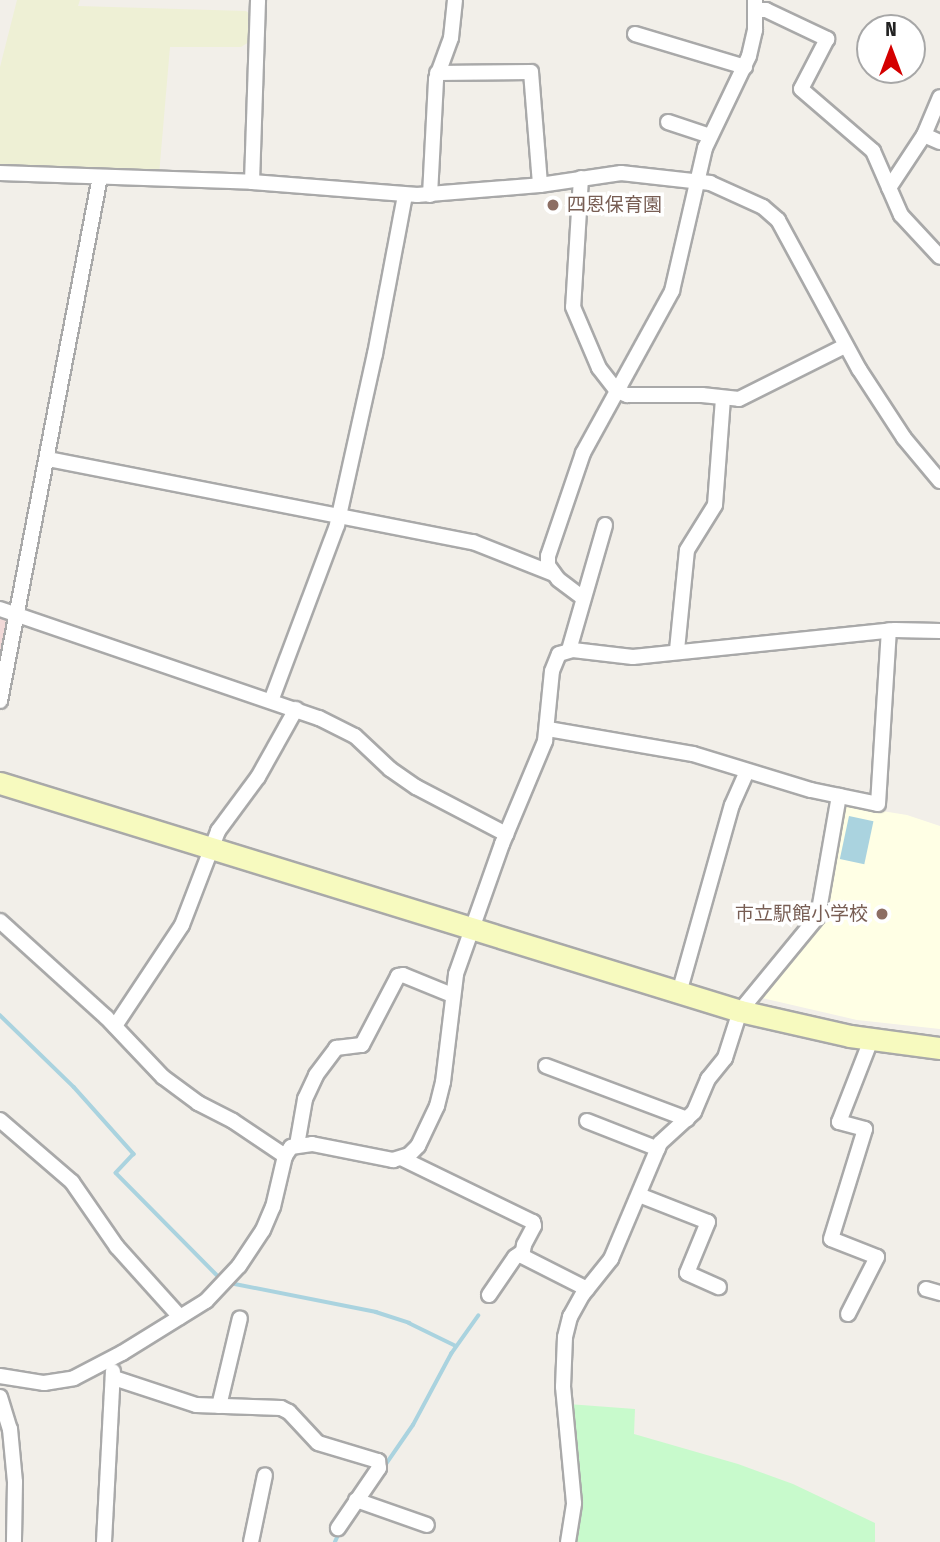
<!DOCTYPE html>
<html>
<head>
<meta charset="utf-8">
<style>
	body { margin:0 }
	#map { position:relative; width:940px; height:1542px; overflow:hidden; background:#f2efe9; font-family:"Fira Sans Condensed","Noto Sans JP",sans-serif }
	div>[style] { position:absolute }
	.commercial>* { inset:0; background:#f2dad9 }
	.education>* { inset:0; background:#ffffe5 }
	.farmland>* { inset:0; background:#eef0d5 }
	.park>* { inset:0; background:#c8facc }
	.water>* { inset:0; background:#aad3df; transform-origin:0 0 }
	.stream>* { height:3.5px; margin:-1.75px; padding:0 1.75px; transform-origin:1.75px; border-radius:1.75px; background:#aad3df }
	.roads { filter:drop-shadow(2px 0 #a9a9a9) drop-shadow(-2px 0 #a9a9a9) drop-shadow(0 2px #a9a9a9) drop-shadow(0 -2px #a9a9a9) }
	.street>* { height:14px; margin:-7px; padding:0 7px; transform-origin:7px; border-radius:7px; background:#fff }
	.secondary>* { height:21px; margin:-10.5px; padding:0 10.5px; transform-origin:10.5px; border-radius:10.5px; background:#f7fabf }
	.dots>* { width:19px; height:19px; translate:-50% -50%; box-sizing:border-box; border:4px solid #fff; border-radius:50% }
	span { translate:-50% -50%; white-space:nowrap; text-align:center; line-height:1.15; -webkit-text-stroke:7px #fff; paint-order:stroke }
	.education-label { font-size:19px; color:#785e54 }
	.left { translate:0 -50%; text-align:left }
	.right { translate:-100% -50%; text-align:right }
	.north { position:absolute; left:856px; top:14px; width:70px; height:70px; box-sizing:border-box; background:#fff; border:2px solid #a7a7a7; border-radius:50%; rotate:0deg; font-size:19px; font-weight:700; line-height:28px; text-align:center; color:#222 }
	.north::after { content:''; display:block; margin:auto; width:24px; height:32px; background:#d40000; clip-path:polygon(50% 0,100% 100%,50% 72%,0 100%) }
</style>
</head>
<body>
<div id="map">
	<div class="commercial">
		<i style="clip-path:polygon(0 614px,11px 618px,0 670px)"></i>
	</div>
	<div class="education">
		<i style="clip-path:polygon(845px 805px,907px 815px,940px 826px,940px 1029px,857px 1020px,762px 998px,826px 910px)"></i>
	</div>
	<div class="farmland">
		<i style="clip-path:polygon(17px 0,80px 0,78px 6px,246px 11px,250px 14px,249px 42px,241px 47px,170px 47px,159px 175px,0 168px,0 67px)"></i>
	</div>
	<div class="park">
		<i style="clip-path:polygon(568px 1404px,635px 1409px,634px 1434px,738px 1464px,793px 1484px,875px 1523px,875px 1542px,572px 1542px)"></i>
	</div>
	<div class="water">
		<i style="left:849px;top:816px;width:25px;height:44px;rotate:12deg"></i>
	</div>
	<div class="stream">
		<i style="left:0;top:1015px;width:103px;rotate:44.2deg"></i>
		<i style="left:74px;top:1087px;width:90px;rotate:48.2deg"></i>
		<i style="left:134px;top:1154px;width:26px;rotate:133deg"></i>
		<i style="left:116px;top:1173px;width:148px;rotate:45.3deg"></i>
		<i style="left:230px;top:1283px;width:149px;rotate:11.2deg"></i>
		<i style="left:376px;top:1312px;width:35px;rotate:18deg"></i>
		<i style="left:409px;top:1323px;width:52px;rotate:26.1deg"></i>
		<i style="left:384px;top:1467px;width:51px;rotate:-55.4deg"></i>
		<i style="left:413px;top:1425px;width:81px;rotate:-61.8deg"></i>
		<i style="left:451px;top:1354px;width:47px;rotate:-54.6deg"></i>
		<i style="left:335px;top:1542px;width:12px;rotate:-66deg"></i>
	</div>
	<div class="roads">
		<div class="street">
			<i style="left:755px;top:10px;width:11px"></i>
			<i style="left:766px;top:10px;width:68px;rotate:25.4deg"></i>
			<i style="left:827px;top:39px;width:56px;rotate:117.5deg"></i>
			<i style="left:801px;top:89px;width:95px;rotate:40.7deg"></i>
			<i style="left:873px;top:151px;width:70px;rotate:66.4deg"></i>
			<i style="left:901px;top:215px;width:57px;rotate:47.1deg"></i>
			<i style="left:635px;top:34px;width:115px;rotate:16.7deg"></i>
			<i style="left:437px;top:73px;width:94px;rotate:-0.6deg"></i>
			<i style="left:531px;top:72px;width:113px;rotate:85.4deg"></i>
			<i style="left:668px;top:122px;width:44px;rotate:18.4deg"></i>
			<i style="left:924px;top:135px;width:17px;rotate:24deg"></i>
			<i style="left:0;top:173px;width:252px;rotate:2deg"></i>
			<i style="left:252px;top:182px;width:166px;rotate:4.5deg"></i>
			<i style="left:417px;top:195px;width:123px;rotate:-4.6deg"></i>
			<i style="left:540px;top:185px;width:82px;rotate:-8.4deg"></i>
			<i style="left:621px;top:173px;width:90px;rotate:6.4deg"></i>
			<i style="left:710px;top:183px;width:58px;rotate:24.4deg"></i>
			<i style="left:763px;top:207px;width:20px;rotate:41deg"></i>
			<i style="left:778px;top:220px;width:170px;rotate:61.5deg"></i>
			<i style="left:859px;top:369px;width:82px;rotate:56.9deg"></i>
			<i style="left:904px;top:438px;width:56px;rotate:50.1deg"></i>
			<i style="left:581px;top:178px;width:129px;rotate:93.5deg"></i>
			<i style="left:573px;top:307px;width:66px;rotate:66.9deg"></i>
			<i style="left:599px;top:368px;width:29px;rotate:52deg"></i>
			<i style="left:617px;top:391px;width:11px;rotate:22deg"></i>
			<i style="left:627px;top:395px;width:75px"></i>
			<i style="left:702px;top:395px;width:37px;rotate:6deg"></i>
			<i style="left:739px;top:399px;width:119px;rotate:-26.6deg"></i>
			<i style="left:252px;top:182px;width:182px;rotate:-88.1deg"></i>
			<i style="left:889px;top:188px;width:64px;rotate:-56.6deg"></i>
			<i style="left:924px;top:135px;width:41px;rotate:-67.2deg"></i>
			<i style="left:430px;top:195px;width:116px;rotate:-87deg"></i>
			<i style="left:436px;top:79px;width:44px;rotate:-69.9deg"></i>
			<i style="left:451px;top:38px;width:38px;rotate:-84deg"></i>
			<i style="left:48px;top:459px;width:433px;rotate:11.1deg"></i>
			<i style="left:473px;top:542px;width:87px;rotate:21.6deg"></i>
			<i style="left:583px;top:598px;width:31px;rotate:-143deg"></i>
			<i style="left:558px;top:579px;width:17px;rotate:-126deg"></i>
			<i style="left:548px;top:565px;width:9px;rotate:-90deg"></i>
			<i style="left:548px;top:556px;width:109px;rotate:-71.2deg"></i>
			<i style="left:583px;top:453px;width:185px;rotate:-61.2deg"></i>
			<i style="left:672px;top:291px;width:147px;rotate:-77deg"></i>
			<i style="left:705px;top:148px;width:102px;rotate:-64.4deg"></i>
			<i style="left:749px;top:56px;width:27px;rotate:-77deg"></i>
			<i style="left:755px;top:30px;width:30px;rotate:-90deg"></i>
			<i style="left:0;top:609px;width:337px;rotate:18.9deg"></i>
			<i style="left:319px;top:718px;width:40px;rotate:26.6deg"></i>
			<i style="left:355px;top:736px;width:48px;rotate:43.3deg"></i>
			<i style="left:390px;top:769px;width:32px;rotate:35deg"></i>
			<i style="left:416px;top:787px;width:102px;rotate:27.6deg"></i>
			<i style="left:569px;top:650px;width:130px;rotate:-73.9deg"></i>
			<i style="left:677px;top:650px;width:100px;rotate:-84.3deg"></i>
			<i style="left:687px;top:550px;width:53px;rotate:-58.1deg"></i>
			<i style="left:715px;top:505px;width:107px;rotate:-85.7deg"></i>
			<i style="left:0;top:701px;width:533px;rotate:-79.2deg"></i>
			<i style="left:271px;top:701px;width:188px;rotate:-69.4deg"></i>
			<i style="left:337px;top:525px;width:175px;rotate:-77.5deg"></i>
			<i style="left:375px;top:354px;width:162px;rotate:-79.3deg"></i>
			<i style="left:548px;top:729px;width:147px;rotate:9.8deg"></i>
			<i style="left:693px;top:754px;width:123px;rotate:17deg"></i>
			<i style="left:811px;top:790px;width:68px;rotate:11.8deg"></i>
			<i style="left:878px;top:804px;width:174px;rotate:-86.4deg"></i>
			<i style="left:0;top:921px;width:143px;rotate:42.2deg"></i>
			<i style="left:106px;top:1017px;width:83px;rotate:46.5deg"></i>
			<i style="left:163px;top:1077px;width:44px;rotate:36.6deg"></i>
			<i style="left:198px;top:1103px;width:39px;rotate:27deg"></i>
			<i style="left:233px;top:1121px;width:63px;rotate:33.9deg"></i>
			<i style="left:679px;top:993px;width:195px;rotate:-74.3deg"></i>
			<i style="left:732px;top:805px;width:36px;rotate:-66deg"></i>
			<i style="left:115px;top:1026px;width:121px;rotate:-56.4deg"></i>
			<i style="left:182px;top:925px;width:101px;rotate:-69deg"></i>
			<i style="left:218px;top:831px;width:67px;rotate:-53.5deg"></i>
			<i style="left:258px;top:777px;width:78px;rotate:-60.8deg"></i>
			<i style="left:546px;top:1066px;width:151px;rotate:20.6deg"></i>
			<i style="left:0;top:1120px;width:95px;rotate:40.7deg"></i>
			<i style="left:72px;top:1182px;width:79px;rotate:55.3deg"></i>
			<i style="left:117px;top:1247px;width:94px;rotate:48deg"></i>
			<i style="left:587px;top:1121px;width:76px;rotate:21.5deg"></i>
			<i style="left:297px;top:1145px;width:47px;rotate:-80.1deg"></i>
			<i style="left:305px;top:1099px;width:26px;rotate:-65deg"></i>
			<i style="left:316px;top:1075px;width:34px;rotate:-53deg"></i>
			<i style="left:336px;top:1048px;width:26px;rotate:-7deg"></i>
			<i style="left:362px;top:1045px;width:78px;rotate:-62.4deg"></i>
			<i style="left:398px;top:976px;width:5px;rotate:-11deg"></i>
			<i style="left:403px;top:975px;width:53px;rotate:22.2deg"></i>
			<i style="left:401px;top:1158px;width:147px;rotate:25.9deg"></i>
			<i style="left:533px;top:1222px;width:4px;rotate:76deg"></i>
			<i style="left:534px;top:1226px;width:21px;rotate:118deg"></i>
			<i style="left:524px;top:1245px;width:11px;rotate:100deg"></i>
			<i style="left:522px;top:1256px;width:73px;rotate:26.9deg"></i>
			<i style="left:639px;top:1195px;width:74px;rotate:21.4deg"></i>
			<i style="left:708px;top:1222px;width:55px;rotate:112.4deg"></i>
			<i style="left:687px;top:1273px;width:35px;rotate:24deg"></i>
			<i style="left:926px;top:1289px;width:15px;rotate:16deg"></i>
			<i style="left:489px;top:1295px;width:46px;rotate:-55.6deg"></i>
			<i style="left:515px;top:1257px;width:7px;rotate:-34deg"></i>
			<i style="left:848px;top:1314px;width:64px;rotate:-63deg"></i>
			<i style="left:877px;top:1257px;width:49px;rotate:-158.6deg"></i>
			<i style="left:831px;top:1239px;width:115px;rotate:-72.8deg"></i>
			<i style="left:865px;top:1129px;width:27px;rotate:-165deg"></i>
			<i style="left:839px;top:1122px;width:88px;rotate:-68.7deg"></i>
			<i style="left:0;top:1376px;width:45px;rotate:9deg"></i>
			<i style="left:44px;top:1383px;width:30px;rotate:-9deg"></i>
			<i style="left:74px;top:1378px;width:54px;rotate:-27.5deg"></i>
			<i style="left:122px;top:1353px;width:99px;rotate:-31.8deg"></i>
			<i style="left:206px;top:1301px;width:48px;rotate:-46.7deg"></i>
			<i style="left:239px;top:1266px;width:43px;rotate:-56.3deg"></i>
			<i style="left:263px;top:1230px;width:25px;rotate:-67deg"></i>
			<i style="left:273px;top:1207px;width:52px;rotate:-76.8deg"></i>
			<i style="left:285px;top:1156px;width:11px;rotate:-56deg"></i>
			<i style="left:291px;top:1147px;width:21px;rotate:-8deg"></i>
			<i style="left:312px;top:1144px;width:83px;rotate:11.2deg"></i>
			<i style="left:393px;top:1160px;width:17px;rotate:-17deg"></i>
			<i style="left:409px;top:1155px;width:13px;rotate:-45deg"></i>
			<i style="left:418px;top:1146px;width:44px;rotate:-64.6deg"></i>
			<i style="left:437px;top:1106px;width:25px;rotate:-76deg"></i>
			<i style="left:443px;top:1082px;width:109px;rotate:-83.1deg"></i>
			<i style="left:456px;top:974px;width:138px;rotate:-70.5deg"></i>
			<i style="left:502px;top:844px;width:112px;rotate:-67.3deg"></i>
			<i style="left:545px;top:741px;width:70px;rotate:-84.3deg"></i>
			<i style="left:552px;top:671px;width:18px;rotate:-68deg"></i>
			<i style="left:559px;top:654px;width:15px;rotate:-16deg"></i>
			<i style="left:573px;top:650px;width:60px;rotate:6.7deg"></i>
			<i style="left:633px;top:657px;width:263px;rotate:-5.9deg"></i>
			<i style="left:895px;top:630px;width:45px;rotate:1.3deg"></i>
			<i style="left:114px;top:1378px;width:86px;rotate:18.2deg"></i>
			<i style="left:196px;top:1405px;width:85px;rotate:2deg"></i>
			<i style="left:281px;top:1408px;width:9px;rotate:27deg"></i>
			<i style="left:289px;top:1412px;width:42px;rotate:46.9deg"></i>
			<i style="left:318px;top:1443px;width:63px;rotate:16.7deg"></i>
			<i style="left:378px;top:1461px;width:7px;rotate:82deg"></i>
			<i style="left:379px;top:1468px;width:73px;rotate:124.3deg"></i>
			<i style="left:0;top:1397px;width:34px;rotate:73deg"></i>
			<i style="left:10px;top:1429px;width:53px;rotate:84.6deg"></i>
			<i style="left:15px;top:1482px;width:60px;rotate:91deg"></i>
			<i style="left:219px;top:1406px;width:90px;rotate:-76.6deg"></i>
			<i style="left:356px;top:1500px;width:75px;rotate:19.4deg"></i>
			<i style="left:104px;top:1542px;width:171px;rotate:-87deg"></i>
			<i style="left:251px;top:1542px;width:68px;rotate:-78.2deg"></i>
			<i style="left:568px;top:1542px;width:39px;rotate:-81deg"></i>
			<i style="left:574px;top:1503px;width:117px;rotate:-95.4deg"></i>
			<i style="left:563px;top:1387px;width:50px;rotate:-87.7deg"></i>
			<i style="left:565px;top:1337px;width:21px;rotate:-76deg"></i>
			<i style="left:570px;top:1317px;width:26px;rotate:-61deg"></i>
			<i style="left:583px;top:1294px;width:45px;rotate:-51.3deg"></i>
			<i style="left:611px;top:1259px;width:126px;rotate:-67.1deg"></i>
			<i style="left:660px;top:1143px;width:46px;rotate:-42.4deg"></i>
			<i style="left:694px;top:1112px;width:36px;rotate:-67deg"></i>
			<i style="left:708px;top:1079px;width:27px;rotate:-51deg"></i>
			<i style="left:725px;top:1058px;width:49px;rotate:-72.3deg"></i>
			<i style="left:740px;top:1011px;width:123px;rotate:-50.6deg"></i>
			<i style="left:818px;top:916px;width:122px;rotate:-80.1deg"></i>
		</div>
		<div class="secondary">
			<i style="left:0;top:783px;width:774px;rotate:17.12deg"></i>
			<i style="left:740px;top:1011px;width:113px;rotate:12.8deg"></i>
			<i style="left:850px;top:1036px;width:91px;rotate:7.6deg"></i>
		</div>
	</div>
	<div class="dots">
		<i style="left:553px;top:205px;background:#8d6e63"></i>
		<i style="left:882px;top:914px;background:#8d6e63"></i>
	</div>
	<div class="education-label">
		<span class="left" style="left:567px;top:205px">四恩保育園</span>
		<span class="right" style="left:868px;top:914px">市立駅館小学校</span>
	</div>
	<div class="north">N</div>
</div>
</body>
</html>
